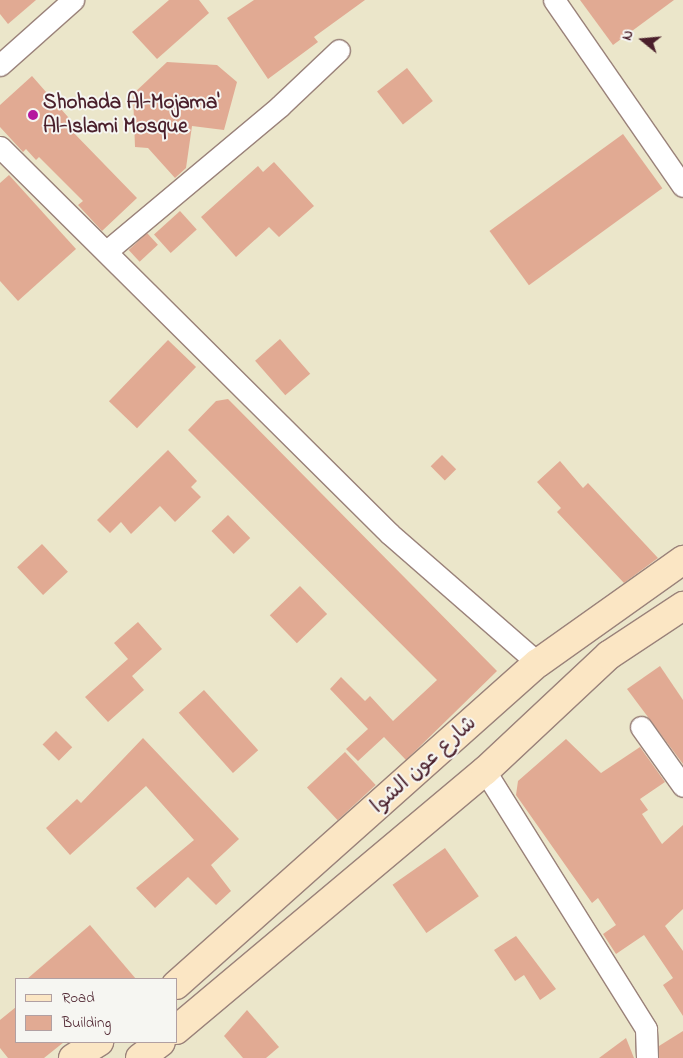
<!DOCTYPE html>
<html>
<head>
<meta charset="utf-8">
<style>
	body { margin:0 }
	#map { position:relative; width:683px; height:1058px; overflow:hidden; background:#ebe6ca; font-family:"Indie Flower","Playpen Sans Arabic",sans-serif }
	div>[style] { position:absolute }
	.building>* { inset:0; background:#e1aa93; transform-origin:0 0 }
	.roads { filter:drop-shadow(1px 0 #9a827a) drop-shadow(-1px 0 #9a827a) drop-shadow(0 1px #9a827a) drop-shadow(0 -1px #9a827a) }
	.street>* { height:21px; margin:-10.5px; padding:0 10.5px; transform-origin:10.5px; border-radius:10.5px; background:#fff }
	.secondary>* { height:28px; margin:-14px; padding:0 14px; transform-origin:14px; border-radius:14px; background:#fbe6c4 }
	.dots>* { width:14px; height:14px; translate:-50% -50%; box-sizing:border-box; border:2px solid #f6f6f2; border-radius:50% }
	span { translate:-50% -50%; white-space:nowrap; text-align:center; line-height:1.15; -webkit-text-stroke:4px #f6f6f2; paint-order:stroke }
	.poi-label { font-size:21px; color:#4a1f2b; font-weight:700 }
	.left { translate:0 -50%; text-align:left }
	.street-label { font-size:21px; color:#4a1f2b }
	.legend { position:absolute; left:15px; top:978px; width:162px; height:65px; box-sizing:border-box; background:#f6f6f2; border:1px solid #b1a0a2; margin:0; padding:6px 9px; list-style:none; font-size:15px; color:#4a1f2b }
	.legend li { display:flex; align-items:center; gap:10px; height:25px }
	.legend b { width:25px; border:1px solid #b1a0a2 }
	.north { position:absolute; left:618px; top:15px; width:50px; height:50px; -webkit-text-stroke:4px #f6f6f2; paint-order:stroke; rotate:287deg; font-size:14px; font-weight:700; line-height:20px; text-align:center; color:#4a1f2b }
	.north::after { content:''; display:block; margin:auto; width:18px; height:22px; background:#4a1f2b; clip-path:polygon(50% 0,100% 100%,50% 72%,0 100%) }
</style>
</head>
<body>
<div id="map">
	<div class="building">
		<i style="clip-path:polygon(0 0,36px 0,8px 24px,0 14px)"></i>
		<i style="clip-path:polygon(169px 0,199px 0,209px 13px,157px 59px,132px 32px)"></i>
		<i style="clip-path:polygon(254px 0,365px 0,314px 37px,318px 42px,268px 79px,227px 18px)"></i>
		<i style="clip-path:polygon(580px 0,674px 0,613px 45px)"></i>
		<i style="clip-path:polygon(167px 62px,217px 65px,237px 82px,224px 130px,192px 126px,186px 168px,175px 178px,148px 148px,135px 147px,133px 94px)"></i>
		<i style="left:407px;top:68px;width:42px;height:38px;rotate:52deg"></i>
		<i style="clip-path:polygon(32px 76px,75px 125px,70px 129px,137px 198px,102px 231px,78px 205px,83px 201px,39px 157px,36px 160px,26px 149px,23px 152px,0 127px,0 105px)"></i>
		<i style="left:623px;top:134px;width:67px;height:165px;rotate:54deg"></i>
		<i style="clip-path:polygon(274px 162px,314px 206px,279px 237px,269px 227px,236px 257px,201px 217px,258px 166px,263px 172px)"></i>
		<i style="clip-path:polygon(9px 175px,76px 249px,18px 301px,0 281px,0 183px)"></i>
		<i style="left:180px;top:211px;width:25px;height:35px;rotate:48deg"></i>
		<i style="left:147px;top:233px;width:16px;height:25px;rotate:47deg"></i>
		<i style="left:280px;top:339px;width:46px;height:33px;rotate:49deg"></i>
		<i style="left:168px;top:340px;width:39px;height:85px;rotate:44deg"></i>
		<i style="clip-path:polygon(228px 399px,497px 671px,406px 760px,384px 737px,358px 761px,346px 749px,368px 729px,330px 689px,341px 677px,365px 701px,370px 696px,393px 721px,437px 680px,188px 430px,216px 401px)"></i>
		<i style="clip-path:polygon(168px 450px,197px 481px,191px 487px,201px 497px,175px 522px,160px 506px,131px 534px,121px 522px,110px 533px,97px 520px)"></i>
		<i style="left:442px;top:455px;width:20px;height:16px;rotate:45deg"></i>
		<i style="clip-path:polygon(560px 461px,583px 488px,588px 483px,658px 558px,624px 583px,557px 512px,561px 508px,537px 482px)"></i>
		<i style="left:228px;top:515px;width:32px;height:23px;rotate:46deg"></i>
		<i style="left:42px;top:544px;width:38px;height:34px;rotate:47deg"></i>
		<i style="left:300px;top:586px;width:39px;height:42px;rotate:46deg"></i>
		<i style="clip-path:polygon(138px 622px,162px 649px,132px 676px,144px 690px,108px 722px,85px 697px,128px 659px,114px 643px)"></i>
		<i style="clip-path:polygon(660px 666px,683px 700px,683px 764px,627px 689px)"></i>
		<i style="left:204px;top:690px;width:81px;height:34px;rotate:48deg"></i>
		<i style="left:56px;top:731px;width:23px;height:19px;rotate:45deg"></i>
		<i style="clip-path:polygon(143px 738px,239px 839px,211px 865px,231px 891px,216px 905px,188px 877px,155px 908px,136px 888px,194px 840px,146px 786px,70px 855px,46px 828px,77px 799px,81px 803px)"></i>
		<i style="clip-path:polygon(566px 739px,601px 773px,640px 747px,665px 782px,640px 799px,648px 810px,642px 814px,662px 844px,683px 825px,683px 909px,665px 926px,683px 951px,683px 1016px,663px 985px,673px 978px,644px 935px,616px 954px,603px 934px,616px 925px,598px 898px,592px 903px,516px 795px,518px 781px)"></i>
		<i style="left:345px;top:752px;width:45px;height:52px;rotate:47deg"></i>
		<i style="left:445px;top:848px;width:59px;height:64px;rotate:55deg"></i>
		<i style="clip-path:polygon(90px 925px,136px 979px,27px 979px)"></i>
		<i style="clip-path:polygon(516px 936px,556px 989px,540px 1000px,524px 975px,515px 981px,494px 950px)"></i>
		<i style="clip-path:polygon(16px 1007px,16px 1042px,64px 1042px,44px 1058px,8px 1058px,0 1048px,0 1020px)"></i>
		<i style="clip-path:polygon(247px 1010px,279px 1047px,266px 1058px,243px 1058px,224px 1036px)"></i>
		<i style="clip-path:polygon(683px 1031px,683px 1058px,659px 1058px,659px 1046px)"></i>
		<i style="clip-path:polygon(626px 1038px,634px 1058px,599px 1058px)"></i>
	</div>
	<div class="roads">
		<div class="street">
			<i style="left:554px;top:0;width:226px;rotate:55.3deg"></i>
			<i style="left:0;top:65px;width:98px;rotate:-41.7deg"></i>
			<i style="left:0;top:147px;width:549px;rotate:44.78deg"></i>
			<i style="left:390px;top:534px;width:196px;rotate:41.1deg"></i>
			<i style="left:108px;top:250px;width:224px;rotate:-39.9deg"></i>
			<i style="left:280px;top:106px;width:81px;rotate:-43.5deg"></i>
			<i style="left:641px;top:727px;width:72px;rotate:54.6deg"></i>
			<i style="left:485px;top:771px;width:304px;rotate:58deg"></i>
			<i style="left:646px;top:1029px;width:29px;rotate:88deg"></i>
		</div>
		<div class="secondary">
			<i style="left:176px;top:985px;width:484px;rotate:-41.7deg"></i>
			<i style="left:538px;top:663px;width:178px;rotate:-35.4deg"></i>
			<i style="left:176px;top:1030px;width:403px;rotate:-40deg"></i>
			<i style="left:485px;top:771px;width:170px;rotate:-43.1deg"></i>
			<i style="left:609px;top:655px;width:89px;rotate:-33.5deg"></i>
			<i style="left:73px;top:1058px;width:31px;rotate:-32deg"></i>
			<i style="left:140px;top:1058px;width:26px;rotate:-37deg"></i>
		</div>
	</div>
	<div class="dots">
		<i style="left:33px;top:115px;background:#b5179e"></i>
	</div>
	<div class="poi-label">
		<span class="left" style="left:43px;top:115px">Shohada Al-Mojama'<br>Al-Islami Mosque</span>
	</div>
	<div class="street-label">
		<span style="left:424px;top:765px;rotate:-42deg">شارع عون الشوا</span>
	</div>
	<ul class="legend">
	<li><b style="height:6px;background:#fbe6c4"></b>Road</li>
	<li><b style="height:14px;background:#e1aa93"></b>Building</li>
	</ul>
	<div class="north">N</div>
</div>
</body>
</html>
